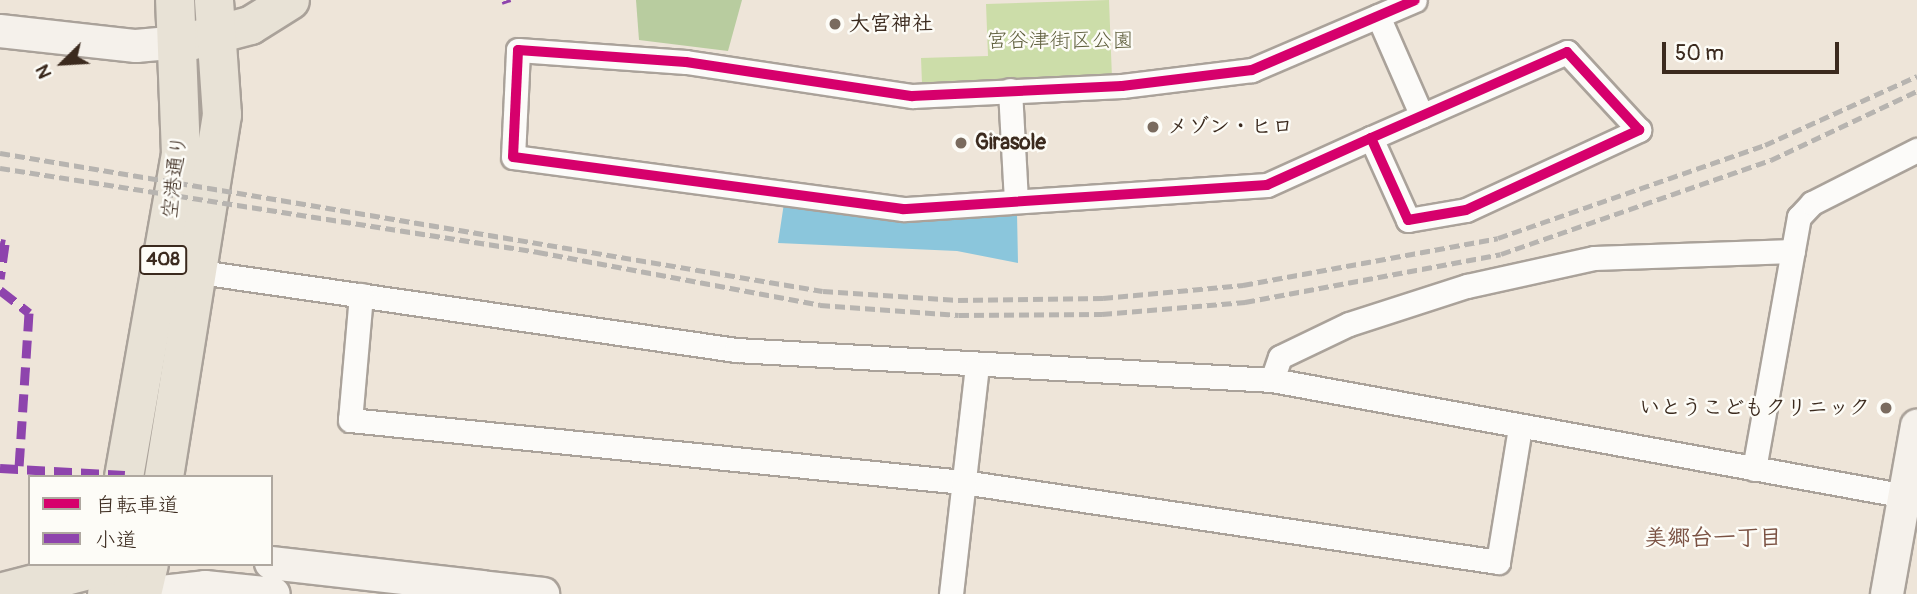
<!DOCTYPE html>
<html>
<head>
<meta charset="utf-8">
<style>
	body { margin:0 }
	#map { position:relative; width:1917px; height:594px; overflow:hidden; background:#eee5d9; font-family:Pangolin,"Klee One",sans-serif }
	div>[style] { position:absolute }
	.green>* { inset:0; background:#ccdda9 }
	.forest>* { inset:0; background:#b8cc9f }
	.water>* { inset:0; background:#8bc6dc }
	.roads { filter:drop-shadow(2px 0 #aaa29a) drop-shadow(-2px 0 #aaa29a) drop-shadow(0 2px #aaa29a) drop-shadow(0 -2px #aaa29a) }
	.street>* { height:23px; margin:-11.5px; padding:0 11.5px; transform-origin:11.5px; border-radius:11.5px; background:#fcfbf9 }
	.secondary>* { height:32px; margin:-16px; padding:0 16px; transform-origin:16px; border-radius:16px; background:#f5f1eb }
	.primary>* { height:37px; margin:-18.5px; padding:0 18.5px; transform-origin:18.5px; border-radius:18.5px; background:#e8e2d6 }
	.highway>* { height:38px; margin:-19px; padding:0 19px; transform-origin:19px; border-radius:19px; background:#e8e2d6 }
	.rail>* { height:5px; margin-top:-2.5px; transform-origin:0; background:repeating-linear-gradient(90deg,#b7b4b0 0 10px,transparent 0 15px) }
	.quiet>* { height:9px; margin-top:-4.5px; transform-origin:0; background:repeating-linear-gradient(90deg,#8e44ad 0 18px,transparent 0 27px) }
	.cycleway>* { height:10px; margin:-5px; padding:0 5px; transform-origin:5px; border-radius:5px; background:#d6006c }
	.dots>* { width:19px; height:19px; translate:-50% -50%; box-sizing:border-box; border:4px solid #fdfcf7; border-radius:50% }
	span { translate:-50% -50%; white-space:nowrap; text-align:center; line-height:1.15; -webkit-text-stroke:5px #fdfcf7; paint-order:stroke }
	.shield-label span { padding:2px 5px; background:#fdfcf7; border:2px solid; border-radius:5px; -webkit-text-stroke-width:0 }
	.shield-label { font-size:19px; color:#3b2a1e; font-weight:700 }
	.poi-label { font-size:21px; color:#3b2a1e; font-weight:700 }
	.left { translate:0 -50%; text-align:left }
	.right { translate:-100% -50%; text-align:right }
	.park-label { font-size:21px; color:#5e5e3c }
	.street-label { font-size:21px; color:#3b2a1e }
	.neighbourhood-label { font-size:23px; color:#7b5243; font-weight:700 }
	.legend { position:absolute; left:28px; top:475px; width:245px; height:91px; box-sizing:border-box; background:#fdfcf7; border:2px solid #afa8a0; margin:0; padding:9px 12px; list-style:none; font-size:21px; color:#3b2a1e }
	.legend li { display:flex; align-items:center; gap:14px; height:35px }
	.legend b { width:35px; border:2px solid #afa8a0 }
	.north { position:absolute; left:28px; top:28px; width:70px; height:70px; -webkit-text-stroke:5px #fdfcf7; paint-order:stroke; rotate:246deg; font-size:19px; font-weight:700; line-height:28px; text-align:center; color:#3b2a1e }
	.north::after { content:''; display:block; margin:auto; width:24px; height:32px; background:#3b2a1e; clip-path:polygon(50% 0,100% 100%,50% 72%,0 100%) }
	.scale { position:absolute; left:1662px; top:42px; width:177px; height:32px; box-sizing:border-box; border:4px solid #3b2a1e; border-top:0; padding-left:9px; font-size:21px; line-height:24px; white-space:nowrap; color:#3b2a1e; -webkit-text-stroke:5px #fdfcf7; paint-order:stroke }
</style>
</head>
<body>
<div id="map">
	<div class="green">
		<i style="clip-path:polygon(1109px 0,1112px 78px,922px 84px,921px 58px,988px 56px,986px 4px)"></i>
	</div>
	<div class="forest">
		<i style="clip-path:polygon(636px 0,742px 0,728px 51px,639px 40px)"></i>
	</div>
	<div class="water">
		<i style="clip-path:polygon(784px 203px,1017px 213px,1018px 263px,957px 251px,778px 243px)"></i>
	</div>
	<div class="roads">
		<div class="street">
			<i style="left:1378px;top:16px;width:109px;rotate:66.3deg"></i>
			<i style="left:1010px;top:90px;width:110px;rotate:86.9deg"></i>
			<i style="left:1371px;top:138px;width:90px;rotate:65.7deg"></i>
			<i style="left:1408px;top:220px;width:59px;rotate:-9.8deg"></i>
			<i style="left:1466px;top:210px;width:191px;rotate:-24.8deg"></i>
			<i style="left:1639px;top:130px;width:106px;rotate:-132.7deg"></i>
			<i style="left:1567px;top:52px;width:214px;rotate:156.3deg"></i>
			<i style="left:1371px;top:138px;width:114px;rotate:155.7deg"></i>
			<i style="left:1267px;top:185px;width:365px;rotate:176.2deg"></i>
			<i style="left:903px;top:209px;width:393px;rotate:-172.4deg"></i>
			<i style="left:513px;top:157px;width:107px;rotate:-87.3deg"></i>
			<i style="left:518px;top:50px;width:168px;rotate:4.1deg"></i>
			<i style="left:686px;top:62px;width:229px;rotate:8.6deg"></i>
			<i style="left:912px;top:96px;width:210px;rotate:-2.7deg"></i>
			<i style="left:1122px;top:86px;width:131px;rotate:-7deg"></i>
			<i style="left:1252px;top:70px;width:177px;rotate:-23.2deg"></i>
			<i style="left:200px;top:272px;width:542px;rotate:8.28deg"></i>
			<i style="left:736px;top:350px;width:537px;rotate:3.2deg"></i>
			<i style="left:1272px;top:380px;width:656px;rotate:10.37deg"></i>
			<i style="left:361px;top:295px;width:125px;rotate:95deg"></i>
			<i style="left:350px;top:420px;width:616px;rotate:5.78deg"></i>
			<i style="left:963px;top:482px;width:541px;rotate:8.5deg"></i>
			<i style="left:1498px;top:562px;width:137px;rotate:-80.7deg"></i>
			<i style="left:1272px;top:380px;width:24px;rotate:-71deg"></i>
			<i style="left:1280px;top:357px;width:76px;rotate:-25.6deg"></i>
			<i style="left:1349px;top:324px;width:124px;rotate:-17.9deg"></i>
			<i style="left:1467px;top:286px;width:130px;rotate:-12.4deg"></i>
			<i style="left:1594px;top:258px;width:199px;rotate:-2deg"></i>
			<i style="left:1754px;top:469px;width:256px;rotate:-79.9deg"></i>
			<i style="left:1799px;top:217px;width:19px;rotate:-47deg"></i>
			<i style="left:1812px;top:203px;width:118px;rotate:-26.8deg"></i>
			<i style="left:951px;top:594px;width:229px;rotate:-83.5deg"></i>
		</div>
		<div class="secondary">
			<i style="left:0;top:31px;width:137px;rotate:6.3deg"></i>
			<i style="left:136px;top:46px;width:45px;rotate:-5.1deg"></i>
			<i style="left:271px;top:563px;width:274px;rotate:6.5deg"></i>
			<i style="left:144px;top:594px;width:61px;rotate:-6.5deg"></i>
			<i style="left:205px;top:587px;width:69px;rotate:5.8deg"></i>
			<i style="left:1887px;top:594px;width:171px;rotate:-79.9deg"></i>
		</div>
		<div class="primary">
			<i style="left:189px;top:41px;width:63px;rotate:-14.7deg"></i>
			<i style="left:250px;top:25px;width:47px;rotate:-32deg"></i>
			<i style="left:106px;top:594px;width:28px;rotate:-80deg"></i>
			<i style="left:111px;top:566px;width:12px;rotate:-9deg"></i>
		</div>
		<div class="highway">
			<i style="left:124px;top:477px;width:328px;rotate:-80deg"></i>
			<i style="left:181px;top:154px;width:154px;rotate:-92.2deg"></i>
			<i style="left:164px;top:477px;width:367px;rotate:-80.9deg"></i>
			<i style="left:222px;top:115px;width:115px;rotate:-94deg"></i>
			<i style="left:0;top:593px;width:116px;rotate:-14.5deg"></i>
			<i style="left:142px;top:594px;width:31px;rotate:-77deg"></i>
		</div>
	</div>
	<div class="rail">
		<i style="left:0;top:153px;width:834px;rotate:9.52deg"></i>
		<i style="left:823px;top:291px;width:135px;rotate:3.8deg"></i>
		<i style="left:958px;top:300px;width:145px;rotate:-0.8deg"></i>
		<i style="left:1103px;top:298px;width:141px;rotate:-5.3deg"></i>
		<i style="left:1243px;top:285px;width:259px;rotate:-10.4deg"></i>
		<i style="left:1498px;top:238px;width:283px;rotate:-19.2deg"></i>
		<i style="left:1765px;top:145px;width:167px;rotate:-24.4deg"></i>
		<i style="left:0;top:168px;width:545px;rotate:8.87deg"></i>
		<i style="left:538px;top:252px;width:287px;rotate:10.6deg"></i>
		<i style="left:820px;top:305px;width:139px;rotate:4.1deg"></i>
		<i style="left:959px;top:315px;width:143px;rotate:-0.4deg"></i>
		<i style="left:1102px;top:314px;width:144px;rotate:-4.8deg"></i>
		<i style="left:1245px;top:302px;width:260px;rotate:-10.6deg"></i>
		<i style="left:1501px;top:254px;width:286px;rotate:-19.2deg"></i>
		<i style="left:1771px;top:160px;width:161px;rotate:-25.3deg"></i>
	</div>
	<div class="quiet">
		<i style="left:506px;top:0;width:3px;rotate:72deg"></i>
		<i style="left:0;top:243px;width:5px;rotate:11deg"></i>
		<i style="left:5px;top:244px;width:35px;rotate:98deg"></i>
		<i style="left:0;top:290px;width:37px;rotate:38deg"></i>
		<i style="left:29px;top:313px;width:156px;rotate:93.7deg"></i>
		<i style="left:0;top:468px;width:125px;rotate:3.2deg"></i>
	</div>
	<div class="cycleway">
		<i style="left:1371px;top:138px;width:90px;rotate:65.7deg"></i>
		<i style="left:1408px;top:220px;width:59px;rotate:-9.8deg"></i>
		<i style="left:1466px;top:210px;width:191px;rotate:-24.8deg"></i>
		<i style="left:1639px;top:130px;width:106px;rotate:-132.7deg"></i>
		<i style="left:1567px;top:52px;width:214px;rotate:156.3deg"></i>
		<i style="left:1371px;top:138px;width:114px;rotate:155.7deg"></i>
		<i style="left:1267px;top:185px;width:365px;rotate:176.2deg"></i>
		<i style="left:903px;top:209px;width:393px;rotate:-172.4deg"></i>
		<i style="left:513px;top:157px;width:107px;rotate:-87.3deg"></i>
		<i style="left:518px;top:50px;width:168px;rotate:4.1deg"></i>
		<i style="left:686px;top:62px;width:229px;rotate:8.6deg"></i>
		<i style="left:912px;top:96px;width:210px;rotate:-2.7deg"></i>
		<i style="left:1122px;top:86px;width:131px;rotate:-7deg"></i>
		<i style="left:1252px;top:70px;width:177px;rotate:-23.2deg"></i>
	</div>
	<div class="dots">
		<i style="left:835px;top:24px;background:#7a6b5f"></i>
		<i style="left:1153px;top:127px;background:#7a6b5f"></i>
		<i style="left:961px;top:143px;background:#7a6b5f"></i>
		<i style="left:1886px;top:408px;background:#7a6b5f"></i>
	</div>
	<div class="shield-label">
		<span style="left:163px;top:260px">408</span>
	</div>
	<div class="poi-label">
		<span class="left" style="left:849px;top:24px">大宮神社</span>
		<span class="left" style="left:1167px;top:127px">メゾン・ヒロ</span>
		<span class="left" style="left:975px;top:143px">Girasole</span>
		<span class="right" style="left:1870px;top:408px">いとうこどもクリニック</span>
	</div>
	<div class="park-label">
		<span style="left:1060px;top:41px">宮谷津街区公園</span>
	</div>
	<div class="street-label">
		<span style="left:175px;top:177px;rotate:-83deg">空港通り</span>
	</div>
	<div class="neighbourhood-label">
		<span style="left:1713px;top:538px">美郷台一丁目</span>
	</div>
	<ul class="legend">
	<li><b style="height:9px;background:#d6006c"></b>自転車道</li>
	<li><b style="height:9px;background:#8e44ad"></b>小道</li>
	</ul>
	<div class="north">N</div>
	<div class="scale">50 m</div>
</div>
</body>
</html>
